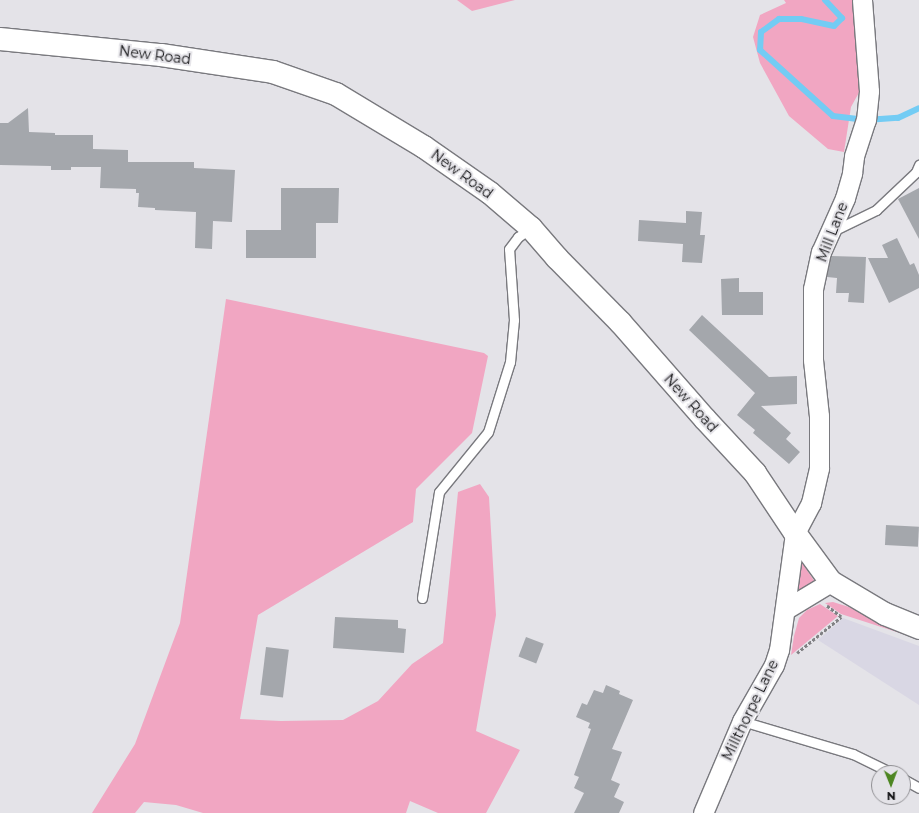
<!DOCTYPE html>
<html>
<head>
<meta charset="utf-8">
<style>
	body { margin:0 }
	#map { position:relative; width:919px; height:813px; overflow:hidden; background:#e4e3e8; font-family:Montserrat,sans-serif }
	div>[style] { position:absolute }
	.built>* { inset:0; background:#d9d7e4 }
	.green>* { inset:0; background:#f1a6c2 }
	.stream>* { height:6px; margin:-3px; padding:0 3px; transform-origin:3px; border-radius:3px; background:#73ccf4 }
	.building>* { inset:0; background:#a4a7ac; transform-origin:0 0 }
	.path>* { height:2.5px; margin-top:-1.25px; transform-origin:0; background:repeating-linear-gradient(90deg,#818184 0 3px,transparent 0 5px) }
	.roads { filter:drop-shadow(1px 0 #79797e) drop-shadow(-1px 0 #79797e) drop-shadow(0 1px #79797e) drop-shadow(0 -1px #79797e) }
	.service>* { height:9px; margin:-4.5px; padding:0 4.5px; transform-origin:4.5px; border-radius:4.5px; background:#fff }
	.minor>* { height:19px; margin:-9.5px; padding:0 9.5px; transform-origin:9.5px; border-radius:9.5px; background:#fff }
	.secondary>* { height:22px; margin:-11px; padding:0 11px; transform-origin:11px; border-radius:11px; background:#fff }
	span { translate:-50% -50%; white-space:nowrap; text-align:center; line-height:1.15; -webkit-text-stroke:4px #e4e3e8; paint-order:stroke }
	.street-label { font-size:14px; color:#111113 }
	.north { position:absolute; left:871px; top:765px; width:40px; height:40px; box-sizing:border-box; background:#e4e3e8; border:1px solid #908f93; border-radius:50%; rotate:179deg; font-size:11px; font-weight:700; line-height:16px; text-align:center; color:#111113 }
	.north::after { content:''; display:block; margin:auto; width:14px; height:18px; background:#4d8621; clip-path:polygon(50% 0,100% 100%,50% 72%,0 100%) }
</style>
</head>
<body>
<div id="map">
	<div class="built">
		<i style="clip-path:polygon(843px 618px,919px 646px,919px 705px,818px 640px)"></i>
	</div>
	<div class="green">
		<i style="clip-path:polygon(457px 0,515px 0,472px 11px)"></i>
		<i style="clip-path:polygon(784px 0,855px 0,862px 87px,851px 107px,844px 152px,828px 149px,789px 116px,760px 63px,753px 37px,760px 15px,786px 3px)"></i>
		<i style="clip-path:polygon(226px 299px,484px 353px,488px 356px,472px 433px,416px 489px,413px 522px,258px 615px,240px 719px,281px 721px,343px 720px,378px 701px,412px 664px,443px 643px,458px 492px,480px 484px,489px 497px,496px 615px,476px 731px,520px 750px,486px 813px,438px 813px,410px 801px,406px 813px,203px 813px,176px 805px,144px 802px,135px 813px,92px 813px,135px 744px,180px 623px)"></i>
		<i style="clip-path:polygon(798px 557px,815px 582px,793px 597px)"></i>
		<i style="clip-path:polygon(833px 602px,849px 607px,906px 635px,841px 614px,825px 603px)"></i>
		<i style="clip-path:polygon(820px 604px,838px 616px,791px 655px,794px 636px,799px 618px,807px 610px)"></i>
	</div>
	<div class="stream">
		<i style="left:825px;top:0;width:25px;rotate:47deg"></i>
		<i style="left:842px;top:18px;width:11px;rotate:135deg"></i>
		<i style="left:834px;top:26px;width:34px;rotate:-168deg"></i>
		<i style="left:801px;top:19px;width:22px;rotate:180deg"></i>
		<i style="left:779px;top:19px;width:22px;rotate:144deg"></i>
		<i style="left:761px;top:32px;width:18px;rotate:93deg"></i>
		<i style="left:760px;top:50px;width:98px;rotate:42.1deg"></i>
		<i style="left:833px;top:116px;width:33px;rotate:7deg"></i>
		<i style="left:866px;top:120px;width:32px;rotate:-4deg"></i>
		<i style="left:898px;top:118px;width:23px;rotate:-25deg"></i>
	</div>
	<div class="building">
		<i style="clip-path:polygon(28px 108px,29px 132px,55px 133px,55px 135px,93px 135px,93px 149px,128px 150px,128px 162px,194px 162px,194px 168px,235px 170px,232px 222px,213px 221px,212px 249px,195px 248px,196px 212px,155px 210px,155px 208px,138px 207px,139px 193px,136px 193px,136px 189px,100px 188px,101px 167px,71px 167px,71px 170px,51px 170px,51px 166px,0 165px,0 123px,8px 123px)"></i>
		<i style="clip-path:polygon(281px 188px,339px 188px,338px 223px,316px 223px,316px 258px,246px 258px,246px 230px,281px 230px)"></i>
		<i style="clip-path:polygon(919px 188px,919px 239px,898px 199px)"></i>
		<i style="clip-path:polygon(686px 211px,702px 212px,700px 235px,705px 235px,702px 263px,682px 262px,683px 244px,638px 241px,639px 220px,686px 223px)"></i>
		<i style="clip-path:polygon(897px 238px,910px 265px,914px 263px,919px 275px,919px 288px,889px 303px,868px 258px,888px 258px,882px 245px)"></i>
		<i style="clip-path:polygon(831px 256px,866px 257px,864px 303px,848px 302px,849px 293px,836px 293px,837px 278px,827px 277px)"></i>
		<i style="clip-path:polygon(739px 278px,739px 292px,763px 292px,763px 315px,722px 315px,721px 279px)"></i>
		<i style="clip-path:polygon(702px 315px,769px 377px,797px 376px,797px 404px,761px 406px,791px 433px,786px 439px,800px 452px,789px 464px,753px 433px,755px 430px,737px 415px,755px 393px,689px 330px)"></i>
		<i style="left:886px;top:525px;width:33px;height:20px;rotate:3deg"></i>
		<i style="clip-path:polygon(335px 617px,398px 620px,398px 628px,406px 629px,404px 653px,333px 648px)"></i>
		<i style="left:526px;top:637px;width:19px;height:21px;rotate:21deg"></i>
		<i style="left:266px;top:647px;width:23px;height:48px;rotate:7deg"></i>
		<i style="clip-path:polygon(606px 685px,620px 691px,619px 694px,633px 700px,612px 749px,622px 752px,611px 780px,620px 784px,614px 797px,624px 802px,619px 813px,574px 813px,584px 793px,574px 788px,579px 777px,574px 775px,591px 729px,588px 728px,590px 723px,576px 717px,582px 703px,587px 705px,594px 690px,603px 693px)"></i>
	</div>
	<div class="path">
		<i style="left:797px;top:653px;width:57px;rotate:-39.3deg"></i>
		<i style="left:841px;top:617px;width:18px;rotate:-142deg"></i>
	</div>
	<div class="roads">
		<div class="service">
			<i style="left:833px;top:231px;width:48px;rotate:-26deg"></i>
			<i style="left:876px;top:210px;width:55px;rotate:-43.5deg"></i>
			<i style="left:916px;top:172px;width:8px;rotate:-67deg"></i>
			<i style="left:422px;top:598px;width:107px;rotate:-80.9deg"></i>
			<i style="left:439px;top:492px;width:77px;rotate:-50.8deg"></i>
			<i style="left:488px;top:432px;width:73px;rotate:-72.6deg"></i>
			<i style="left:510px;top:362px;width:42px;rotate:-84.6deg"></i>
			<i style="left:514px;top:320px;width:71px;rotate:-94deg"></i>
			<i style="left:509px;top:249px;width:15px;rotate:-53deg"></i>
			<i style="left:518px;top:237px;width:16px;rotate:-35deg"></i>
			<i style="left:742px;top:721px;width:116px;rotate:16.6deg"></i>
			<i style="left:853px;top:754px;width:43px;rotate:26deg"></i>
			<i style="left:903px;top:779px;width:18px;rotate:29deg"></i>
		</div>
		<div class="minor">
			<i style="left:786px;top:609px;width:52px;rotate:-31deg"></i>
			<i style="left:703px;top:813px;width:100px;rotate:-67deg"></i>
			<i style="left:742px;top:721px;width:64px;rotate:-60.3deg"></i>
			<i style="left:774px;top:665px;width:16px;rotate:-72deg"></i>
			<i style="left:779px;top:650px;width:118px;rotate:-82.2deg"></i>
			<i style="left:795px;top:533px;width:34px;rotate:-62deg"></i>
			<i style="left:811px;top:503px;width:36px;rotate:-77deg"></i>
			<i style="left:819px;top:468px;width:52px;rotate:-90deg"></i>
			<i style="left:819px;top:416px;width:56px;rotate:-96.1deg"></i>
			<i style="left:813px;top:360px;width:71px;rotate:-90deg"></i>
			<i style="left:813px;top:289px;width:38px;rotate:-78deg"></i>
			<i style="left:821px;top:252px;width:59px;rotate:-66deg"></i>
			<i style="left:845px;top:198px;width:26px;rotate:-74deg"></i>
			<i style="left:852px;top:173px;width:17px;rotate:-83deg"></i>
			<i style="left:854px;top:156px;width:38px;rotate:-72deg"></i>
			<i style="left:866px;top:120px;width:29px;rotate:-84deg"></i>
			<i style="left:869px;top:91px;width:91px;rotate:-94.4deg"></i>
		</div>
		<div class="secondary">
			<i style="left:0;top:39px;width:162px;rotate:5.7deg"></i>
			<i style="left:161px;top:55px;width:113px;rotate:8.6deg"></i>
			<i style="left:273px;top:72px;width:67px;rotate:19.2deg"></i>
			<i style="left:336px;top:94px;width:103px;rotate:31.1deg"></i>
			<i style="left:424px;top:147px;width:80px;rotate:34.9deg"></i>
			<i style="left:490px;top:193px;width:54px;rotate:40.5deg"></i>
			<i style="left:531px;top:228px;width:40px;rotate:49deg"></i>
			<i style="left:557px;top:258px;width:90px;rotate:45.5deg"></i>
			<i style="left:620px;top:322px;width:129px;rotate:48.8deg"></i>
			<i style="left:705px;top:419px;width:74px;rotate:47.2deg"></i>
			<i style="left:755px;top:473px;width:72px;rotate:56.3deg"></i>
			<i style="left:795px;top:533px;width:61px;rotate:53.7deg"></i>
			<i style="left:831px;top:582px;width:63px;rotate:30.7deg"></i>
			<i style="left:885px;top:614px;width:37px;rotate:22deg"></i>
		</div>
	</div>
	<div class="street-label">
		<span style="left:155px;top:55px;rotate:7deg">New Road</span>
		<span style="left:462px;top:174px;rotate:36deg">New Road</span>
		<span style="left:832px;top:232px;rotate:-69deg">Mill Lane</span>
		<span style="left:691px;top:403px;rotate:48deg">New Road</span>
		<span style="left:750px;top:710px;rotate:-64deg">Millthorpe Lane</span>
	</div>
	<div class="north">N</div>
</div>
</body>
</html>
